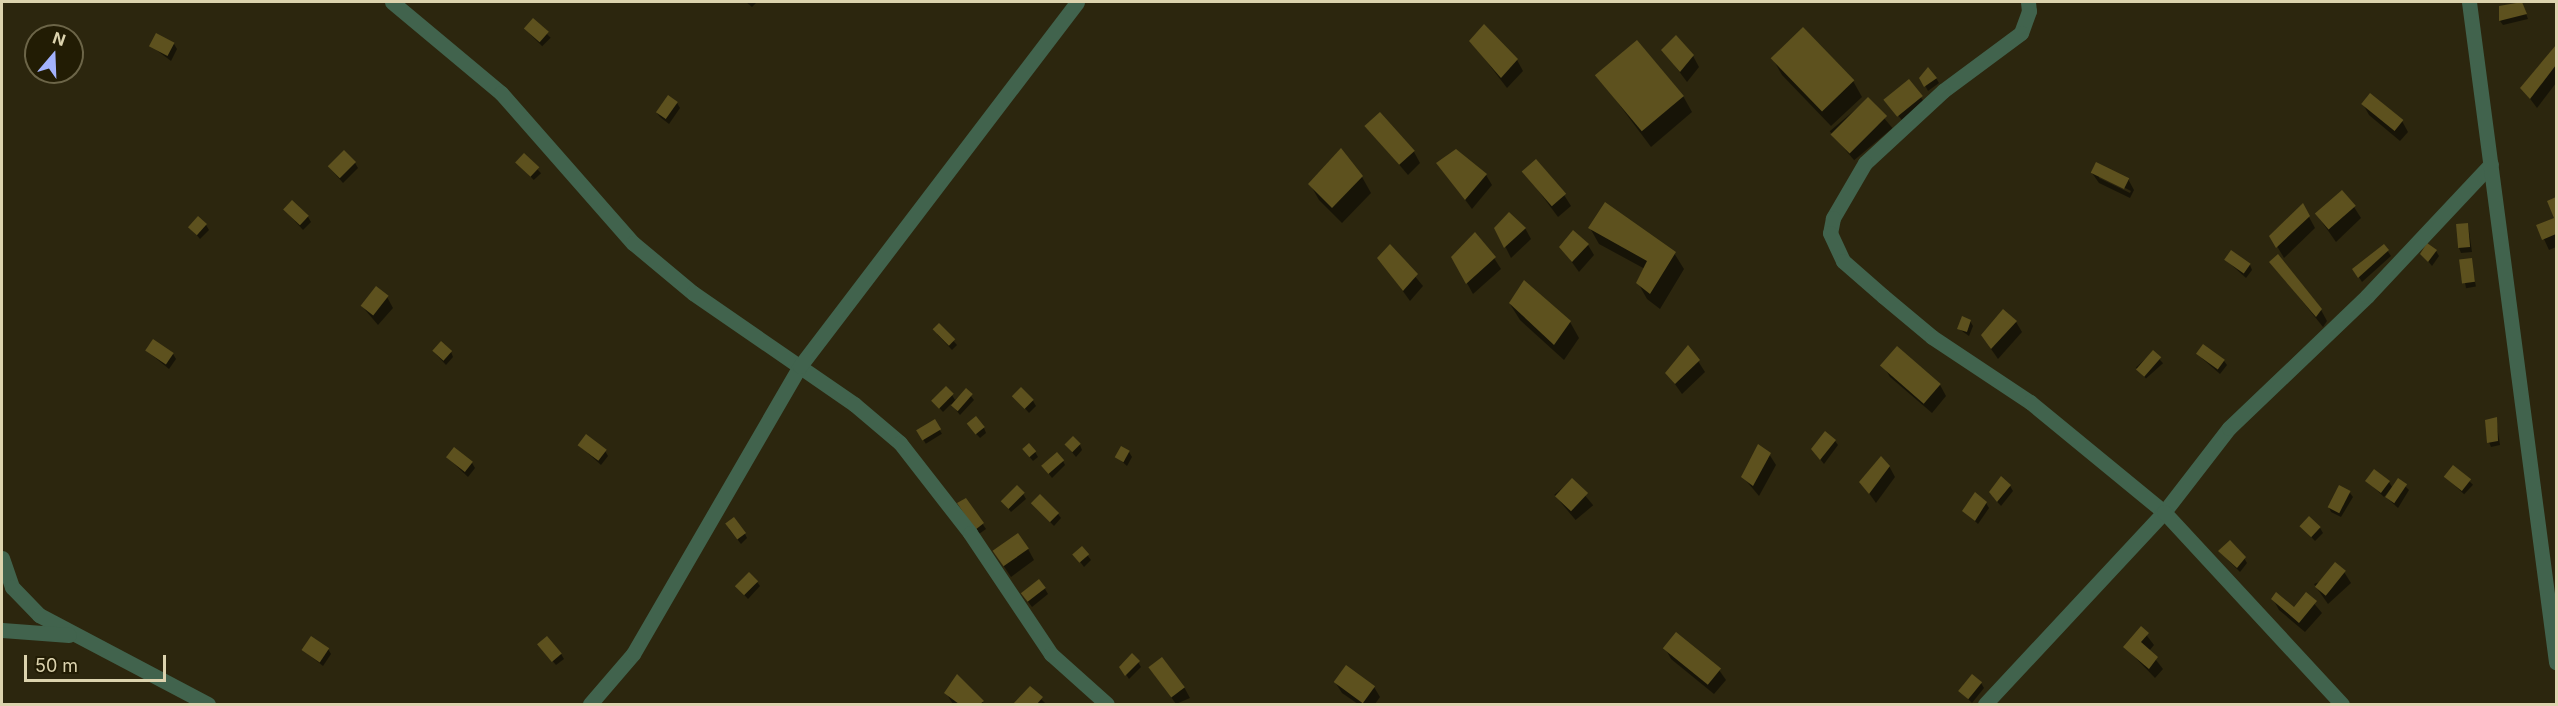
<!DOCTYPE html>
<html>
<head>
<meta charset="utf-8">
<style>
	body { margin:0 }
	#map { position:relative; width:2558px; height:706px; overflow:hidden; background:#2c260e; font-family:Inter,sans-serif }
	div>[style] { position:absolute }
	.shadow>* { inset:0; background:#0007; transform-origin:0 0 }
	.building>* { inset:0; background:#5d511e; transform-origin:0 0 }
	.minor>* { height:15px; margin:-7.5px; padding:0 7.5px; transform-origin:7.5px; border-radius:7.5px; background:#41634d }
	.tertiary>* { height:15px; margin:-7.5px; padding:0 7.5px; transform-origin:7.5px; border-radius:7.5px; background:#41634d }
	span { translate:-50% -50%; white-space:nowrap; text-align:center; line-height:1.15; -webkit-text-stroke:5px #221c04; paint-order:stroke }
	.frame { position:absolute; inset:0; border:3px solid #dcd3ae; pointer-events:none }
	.north { position:absolute; left:24px; top:24px; width:60px; height:60px; box-sizing:border-box; background:#221c04; border:2px solid #6c6548; border-radius:50%; rotate:19deg; font-size:16px; font-weight:700; line-height:24px; text-align:center; color:#dcd3ae }
	.north::after { content:''; display:block; margin:auto; width:21px; height:27px; background:#a3b2fd; clip-path:polygon(50% 0,100% 100%,50% 72%,0 100%) }
	.scale { position:absolute; left:24px; top:655px; width:142px; height:27px; box-sizing:border-box; border:3px solid #dcd3ae; border-top:0; padding-left:8px; font-size:18px; line-height:21px; white-space:nowrap; color:#dcd3ae; -webkit-text-stroke:4px #221c04; paint-order:stroke }
</style>
</head>
<body>
<div id="map">
	<div class="shadow">
		<i style="clip-path:polygon(746px 2px,757px 2px,752px 7px)"></i>
		<i style="clip-path:polygon(2524px 8px,2528px 19px,2503px 25px,2500px 21px)"></i>
		<i style="left:533px;top:20px;width:25px;height:12px;rotate:45deg"></i>
		<i style="clip-path:polygon(1471px 41px,1517px 60px,1523px 71px,1507px 88px)"></i>
		<i style="clip-path:polygon(174px 44px,177px 49px,171px 61px,151px 46px)"></i>
		<i style="clip-path:polygon(2556px 47px,2556px 83px,2537px 108px,2522px 88px)"></i>
		<i style="clip-path:polygon(1663px 50px,1693px 56px,1699px 67px,1687px 82px)"></i>
		<i style="clip-path:polygon(1773px 59px,1853px 81px,1862px 97px,1831px 126px,1782px 75px)"></i>
		<i style="clip-path:polygon(1921px 78px,1936px 78px,1939px 83px,1928px 91px)"></i>
		<i style="clip-path:polygon(1600px 79px,1683px 96px,1692px 112px,1651px 147px)"></i>
		<i style="left:1908px;top:81px;width:33px;height:29px;rotate:52deg"></i>
		<i style="left:1868px;top:99px;width:38px;height:50px;rotate:50deg"></i>
		<i style="clip-path:polygon(677px 103px,680px 108px,669px 124px,660px 117px,657px 113px)"></i>
		<i style="clip-path:polygon(2363px 104px,2402px 121px,2408px 132px,2400px 141px,2369px 115px)"></i>
		<i style="clip-path:polygon(1367px 127px,1414px 152px,1420px 163px,1408px 175px)"></i>
		<i style="left:524px;top:155px;width:25px;height:10px;rotate:47deg"></i>
		<i style="clip-path:polygon(355px 163px,358px 168px,343px 183px,329px 167px)"></i>
		<i style="clip-path:polygon(1438px 163px,1486px 175px,1492px 185px,1472px 209px)"></i>
		<i style="clip-path:polygon(1523px 170px,1564px 195px,1571px 206px,1558px 217px)"></i>
		<i style="clip-path:polygon(evenodd,2092px 173px,2128px 179px,2134px 190px,2130px 198px,2099px 183px,2092px 173px,2099px 175px,2131px 191px,2130px 193px,2099px 178px,2099px 175px)"></i>
		<i style="clip-path:polygon(1362px 177px,1371px 193px,1342px 223px,1319px 200px,1310px 184px)"></i>
		<i style="clip-path:polygon(2556px 199px,2556px 247px,2549px 250px,2538px 226px,2556px 219px,2549px 202px)"></i>
		<i style="clip-path:polygon(2303px 206px,2315px 228px,2284px 258px,2271px 236px)"></i>
		<i style="clip-path:polygon(2354px 207px,2361px 218px,2336px 242px,2317px 215px)"></i>
		<i style="clip-path:polygon(285px 210px,308px 217px,311px 222px,303px 230px)"></i>
		<i style="clip-path:polygon(2468px 224px,2472px 252px,2461px 253px,2459px 248px)"></i>
		<i style="clip-path:polygon(206px 225px,209px 230px,200px 239px,190px 227px)"></i>
		<i style="clip-path:polygon(1496px 228px,1525px 228px,1531px 239px,1511px 258px)"></i>
		<i style="clip-path:polygon(1590px 228px,1674px 253px,1684px 269px,1660px 309px,1647px 299px,1638px 283px,1645px 269px,1599px 244px)"></i>
		<i style="clip-path:polygon(1588px 245px,1594px 255px,1579px 272px,1561px 247px)"></i>
		<i style="clip-path:polygon(1390px 246px,1423px 286px,1410px 301px,1379px 258px)"></i>
		<i style="clip-path:polygon(2384px 246px,2391px 256px,2362px 282px,2357px 274px)"></i>
		<i style="clip-path:polygon(2436px 251px,2439px 256px,2432px 266px,2422px 254px)"></i>
		<i style="clip-path:polygon(1453px 258px,1494px 258px,1501px 269px,1473px 294px)"></i>
		<i style="left:2471px;top:259px;width:28px;height:10px;rotate:80deg"></i>
		<i style="clip-path:polygon(2226px 260px,2250px 265px,2252px 270px,2246px 278px)"></i>
		<i style="clip-path:polygon(2271px 262px,2321px 310px,2327px 321px,2323px 327px)"></i>
		<i style="clip-path:polygon(387px 297px,393px 308px,378px 325px,361px 305px)"></i>
		<i style="clip-path:polygon(1510px 304px,1570px 322px,1579px 338px,1564px 360px,1520px 320px)"></i>
		<i style="clip-path:polygon(1970px 321px,1973px 326px,1969px 336px,1959px 329px)"></i>
		<i style="clip-path:polygon(2016px 322px,2022px 332px,1998px 359px,1989px 346px)"></i>
		<i style="clip-path:polygon(939px 325px,957px 345px,952px 350px,937px 334px)"></i>
		<i style="clip-path:polygon(147px 351px,173px 354px,176px 359px,169px 369px)"></i>
		<i style="clip-path:polygon(433px 351px,451px 352px,453px 357px,446px 365px)"></i>
		<i style="left:2153px;top:352px;width:15px;height:23px;rotate:48deg"></i>
		<i style="clip-path:polygon(2197px 354px,2224px 361px,2227px 365px,2220px 374px)"></i>
		<i style="clip-path:polygon(1698px 361px,1705px 372px,1682px 394px,1667px 373px)"></i>
		<i style="clip-path:polygon(1884px 367px,1940px 385px,1946px 396px,1932px 413px,1890px 377px)"></i>
		<i style="clip-path:polygon(966px 390px,974px 400px,960px 415px,951px 404px,943px 412px,933px 401px,952px 395px,955px 400px)"></i>
		<i style="clip-path:polygon(1014px 396px,1033px 401px,1036px 406px,1029px 413px)"></i>
		<i style="clip-path:polygon(2496px 419px,2500px 445px,2491px 447px,2489px 442px)"></i>
		<i style="left:934px;top:421px;width:15px;height:19px;rotate:58deg"></i>
		<i style="clip-path:polygon(984px 428px,986px 433px,980px 438px,972px 429px)"></i>
		<i style="clip-path:polygon(1835px 441px,1838px 445px,1824px 464px,1816px 454px)"></i>
		<i style="clip-path:polygon(1066px 445px,1080px 445px,1082px 450px,1076px 457px)"></i>
		<i style="clip-path:polygon(580px 446px,605px 451px,608px 456px,601px 465px)"></i>
		<i style="clip-path:polygon(1035px 452px,1038px 457px,1033px 461px,1027px 454px)"></i>
		<i style="clip-path:polygon(1129px 452px,1132px 457px,1127px 466px,1117px 457px)"></i>
		<i style="clip-path:polygon(1769px 454px,1776px 465px,1759px 496px,1743px 477px)"></i>
		<i style="clip-path:polygon(447px 457px,472px 463px,475px 468px,468px 477px)"></i>
		<i style="clip-path:polygon(1063px 461px,1065px 465px,1052px 478px,1043px 466px)"></i>
		<i style="clip-path:polygon(1889px 466px,1895px 477px,1876px 503px,1861px 482px)"></i>
		<i style="left:2454px;top:467px;width:26px;height:13px;rotate:43deg"></i>
		<i style="left:1572px;top:480px;width:33px;height:23px;rotate:50deg"></i>
		<i style="clip-path:polygon(2399px 480px,2409px 490px,2398px 508px,2387px 498px)"></i>
		<i style="clip-path:polygon(2367px 481px,2389px 482px,2392px 487px,2384px 497px)"></i>
		<i style="clip-path:polygon(2010px 486px,2013px 491px,2001px 506px,1993px 497px)"></i>
		<i style="clip-path:polygon(2350px 493px,2353px 497px,2341px 517px,2331px 512px,2329px 507px)"></i>
		<i style="clip-path:polygon(1023px 494px,1026px 499px,1011px 512px,1002px 501px)"></i>
		<i style="clip-path:polygon(966px 500px,986px 529px,979px 534px,962px 509px)"></i>
		<i style="clip-path:polygon(1986px 503px,1989px 508px,1978px 524px,1964px 511px)"></i>
		<i style="clip-path:polygon(1033px 504px,1058px 514px,1061px 518px,1054px 526px)"></i>
		<i style="clip-path:polygon(2301px 526px,2320px 528px,2323px 533px,2315px 541px)"></i>
		<i style="clip-path:polygon(729px 529px,745px 534px,747px 538px,741px 544px)"></i>
		<i style="clip-path:polygon(1082px 548px,1091px 560px,1084px 567px,1075px 555px)"></i>
		<i style="clip-path:polygon(1028px 549px,1034px 560px,1011px 577px,995px 553px)"></i>
		<i style="clip-path:polygon(2220px 552px,2244px 558px,2247px 563px,2240px 572px)"></i>
		<i style="clip-path:polygon(2344px 572px,2351px 583px,2328px 604px,2314px 584px)"></i>
		<i style="clip-path:polygon(757px 582px,760px 586px,748px 599px,737px 587px)"></i>
		<i style="clip-path:polygon(1045px 589px,1048px 594px,1032px 607px,1026px 599px)"></i>
		<i style="clip-path:polygon(2306px 594px,2322px 613px,2305px 632px,2279px 610px,2273px 599px,2294px 609px)"></i>
		<i style="clip-path:polygon(2141px 628px,2154px 645px,2149px 651px,2163px 669px,2155px 678px,2125px 647px)"></i>
		<i style="clip-path:polygon(1665px 648px,1719px 670px,1726px 680px,1714px 694px,1671px 659px)"></i>
		<i style="clip-path:polygon(328px 649px,331px 654px,323px 666px,303px 650px)"></i>
		<i style="clip-path:polygon(542px 649px,561px 654px,564px 659px,556px 665px)"></i>
		<i style="clip-path:polygon(1138px 662px,1141px 667px,1129px 679px,1121px 667px)"></i>
		<i style="clip-path:polygon(1150px 668px,1184px 687px,1190px 698px,1176px 704px)"></i>
		<i style="clip-path:polygon(1335px 682px,1374px 687px,1380px 697px,1375px 704px,1358px 704px,1342px 693px)"></i>
		<i style="clip-path:polygon(1981px 683px,1984px 688px,1972px 703px,1960px 691px)"></i>
		<i style="clip-path:polygon(1030px 688px,1046px 704px,1015px 704px)"></i>
		<i style="clip-path:polygon(946px 693px,982px 701px,984px 704px,953px 704px)"></i>
	</div>
	<div class="building">
		<i style="clip-path:polygon(2522px 2px,2527px 14px,2499px 21px,2499px 6px)"></i>
		<i style="left:533px;top:18px;width:21px;height:14px;rotate:41deg"></i>
		<i style="clip-path:polygon(1484px 24px,1518px 59px,1501px 78px,1469px 41px)"></i>
		<i style="left:1803px;top:27px;width:74px;height:45px;rotate:46deg"></i>
		<i style="left:156px;top:33px;width:21px;height:15px;rotate:28deg"></i>
		<i style="clip-path:polygon(1676px 35px,1694px 55px,1680px 72px,1661px 50px)"></i>
		<i style="left:1637px;top:40px;width:73px;height:55px;rotate:50deg"></i>
		<i style="clip-path:polygon(2556px 45px,2556px 65px,2530px 99px,2520px 88px)"></i>
		<i style="clip-path:polygon(1928px 67px,1937px 78px,1924px 87px,1919px 78px)"></i>
		<i style="left:1909px;top:79px;width:22px;height:33px;rotate:51deg"></i>
		<i style="left:2370px;top:93px;width:43px;height:14px;rotate:39deg"></i>
		<i style="left:668px;top:95px;width:12px;height:21px;rotate:35deg"></i>
		<i style="left:1868px;top:97px;width:27px;height:53px;rotate:45deg"></i>
		<i style="left:1380px;top:112px;width:52px;height:21px;rotate:48deg"></i>
		<i style="clip-path:polygon(1341px 148px,1363px 176px,1332px 208px,1308px 184px)"></i>
		<i style="clip-path:polygon(1456px 149px,1487px 174px,1465px 200px,1436px 163px)"></i>
		<i style="left:344px;top:150px;width:17px;height:23px;rotate:45deg"></i>
		<i style="left:524px;top:153px;width:21px;height:13px;rotate:43deg"></i>
		<i style="left:1536px;top:159px;width:46px;height:19px;rotate:49deg"></i>
		<i style="left:2096px;top:162px;width:37px;height:12px;rotate:26deg"></i>
		<i style="left:2342px;top:190px;width:21px;height:36px;rotate:49deg"></i>
		<i style="clip-path:polygon(2556px 197px,2556px 234px,2542px 240px,2536px 225px,2554px 218px,2547px 201px)"></i>
		<i style="left:292px;top:200px;width:23px;height:13px;rotate:43deg"></i>
		<i style="clip-path:polygon(1605px 202px,1676px 252px,1650px 294px,1636px 283px,1647px 261px,1588px 228px)"></i>
		<i style="clip-path:polygon(2303px 203px,2310px 216px,2276px 248px,2269px 236px)"></i>
		<i style="clip-path:polygon(1509px 212px,1526px 228px,1504px 248px,1494px 228px)"></i>
		<i style="left:198px;top:216px;width:12px;height:15px;rotate:42deg"></i>
		<i style="left:2468px;top:223px;width:24px;height:12px;rotate:85deg"></i>
		<i style="clip-path:polygon(1573px 230px,1589px 244px,1572px 262px,1559px 247px)"></i>
		<i style="clip-path:polygon(1475px 232px,1496px 257px,1466px 284px,1451px 257px)"></i>
		<i style="clip-path:polygon(2427px 243px,2437px 250px,2428px 262px,2420px 254px)"></i>
		<i style="clip-path:polygon(1390px 244px,1418px 274px,1403px 291px,1377px 258px)"></i>
		<i style="clip-path:polygon(2384px 244px,2389px 250px,2358px 278px,2352px 269px)"></i>
		<i style="left:2231px;top:250px;width:24px;height:12px;rotate:35deg"></i>
		<i style="clip-path:polygon(2278px 254px,2322px 309px,2316px 317px,2269px 262px)"></i>
		<i style="left:2472px;top:258px;width:24px;height:13px;rotate:83deg"></i>
		<i style="clip-path:polygon(1524px 280px,1571px 321px,1554px 345px,1509px 303px)"></i>
		<i style="left:376px;top:286px;width:16px;height:25px;rotate:38deg"></i>
		<i style="clip-path:polygon(2003px 309px,2017px 321px,1991px 349px,1981px 335px)"></i>
		<i style="clip-path:polygon(1962px 316px,1971px 320px,1967px 332px,1957px 329px)"></i>
		<i style="left:939px;top:323px;width:23px;height:9px;rotate:45deg"></i>
		<i style="left:153px;top:339px;width:25px;height:14px;rotate:34deg"></i>
		<i style="left:441px;top:341px;width:15px;height:13px;rotate:42deg"></i>
		<i style="left:2203px;top:344px;width:27px;height:12px;rotate:36deg"></i>
		<i style="clip-path:polygon(1688px 345px,1700px 360px,1675px 384px,1665px 373px)"></i>
		<i style="left:1897px;top:346px;width:58px;height:26px;rotate:41deg"></i>
		<i style="left:2153px;top:350px;width:11px;height:26px;rotate:41deg"></i>
		<i style="left:946px;top:386px;width:11px;height:21px;rotate:45deg"></i>
		<i style="left:1021px;top:387px;width:18px;height:13px;rotate:45deg"></i>
		<i style="left:966px;top:388px;width:9px;height:23px;rotate:41deg"></i>
		<i style="left:976px;top:416px;width:14px;height:12px;rotate:51deg"></i>
		<i style="clip-path:polygon(2497px 417px,2498px 441px,2487px 443px,2485px 420px)"></i>
		<i style="left:935px;top:419px;width:12px;height:22px;rotate:59deg"></i>
		<i style="clip-path:polygon(1825px 431px,1836px 440px,1820px 460px,1811px 449px)"></i>
		<i style="left:586px;top:434px;width:26px;height:14px;rotate:37deg"></i>
		<i style="left:1073px;top:436px;width:11px;height:12px;rotate:45deg"></i>
		<i style="left:1029px;top:443px;width:11px;height:9px;rotate:49deg"></i>
		<i style="clip-path:polygon(1758px 444px,1771px 453px,1753px 486px,1741px 477px)"></i>
		<i style="left:1121px;top:446px;width:10px;height:13px;rotate:29deg"></i>
		<i style="left:454px;top:447px;width:24px;height:13px;rotate:38deg"></i>
		<i style="left:1057px;top:452px;width:11px;height:21px;rotate:49deg"></i>
		<i style="clip-path:polygon(1881px 456px,1890px 466px,1869px 494px,1859px 482px)"></i>
		<i style="left:2453px;top:465px;width:23px;height:15px;rotate:38deg"></i>
		<i style="left:2374px;top:469px;width:20px;height:15px;rotate:37deg"></i>
		<i style="clip-path:polygon(2001px 476px,2011px 485px,1997px 502px,1989px 492px)"></i>
		<i style="left:1572px;top:478px;width:22px;height:25px;rotate:43deg"></i>
		<i style="left:2398px;top:478px;width:11px;height:23px;rotate:34deg"></i>
		<i style="left:1017px;top:485px;width:11px;height:23px;rotate:45deg"></i>
		<i style="left:2339px;top:485px;width:13px;height:25px;rotate:27deg"></i>
		<i style="clip-path:polygon(1975px 492px,1987px 502px,1975px 521px,1962px 511px)"></i>
		<i style="left:1040px;top:494px;width:27px;height:13px;rotate:45deg"></i>
		<i style="clip-path:polygon(966px 498px,984px 523px,975px 530px,957px 503px)"></i>
		<i style="left:2309px;top:516px;width:16px;height:14px;rotate:43deg"></i>
		<i style="left:734px;top:517px;width:20px;height:11px;rotate:53deg"></i>
		<i style="left:1018px;top:533px;width:19px;height:31px;rotate:55deg"></i>
		<i style="clip-path:polygon(2230px 540px,2246px 557px,2237px 568px,2218px 551px)"></i>
		<i style="left:1082px;top:546px;width:11px;height:13px;rotate:49deg"></i>
		<i style="left:2335px;top:562px;width:14px;height:32px;rotate:39deg"></i>
		<i style="left:749px;top:572px;width:13px;height:20px;rotate:45deg"></i>
		<i style="left:1039px;top:579px;width:11px;height:23px;rotate:52deg"></i>
		<i style="clip-path:polygon(2276px 592px,2294px 607px,2306px 592px,2317px 601px,2299px 623px,2271px 599px)"></i>
		<i style="clip-path:polygon(2141px 626px,2149px 633px,2141px 642px,2158px 657px,2149px 669px,2123px 647px)"></i>
		<i style="left:1676px;top:632px;width:58px;height:21px;rotate:39deg"></i>
		<i style="left:311px;top:636px;width:22px;height:17px;rotate:34deg"></i>
		<i style="left:547px;top:636px;width:23px;height:13px;rotate:50deg"></i>
		<i style="clip-path:polygon(1132px 653px,1140px 661px,1125px 676px,1119px 667px)"></i>
		<i style="left:1162px;top:657px;width:38px;height:17px;rotate:53deg"></i>
		<i style="left:1346px;top:665px;width:36px;height:21px;rotate:36deg"></i>
		<i style="clip-path:polygon(957px 674px,984px 701px,980px 704px,959px 704px,944px 693px)"></i>
		<i style="left:1972px;top:674px;width:13px;height:22px;rotate:39deg"></i>
		<i style="clip-path:polygon(1030px 686px,1043px 697px,1037px 704px,1013px 704px)"></i>
	</div>
	<div class="minor">
		<i style="left:392px;top:2px;width:142px;rotate:39.9deg"></i>
		<i style="left:501px;top:93px;width:200px;rotate:48.7deg"></i>
		<i style="left:633px;top:243px;width:78px;rotate:39.8deg"></i>
		<i style="left:693px;top:293px;width:196px;rotate:34.6deg"></i>
		<i style="left:854px;top:404px;width:60px;rotate:40.3deg"></i>
		<i style="left:900px;top:443px;width:114px;rotate:52.1deg"></i>
		<i style="left:970px;top:533px;width:146px;rotate:56.2deg"></i>
		<i style="left:1051px;top:654px;width:75px;rotate:41.8deg"></i>
		<i style="left:2028px;top:2px;width:9px;rotate:84deg"></i>
		<i style="left:2029px;top:11px;width:23px;rotate:110deg"></i>
		<i style="left:2021px;top:33px;width:97px;rotate:143.4deg"></i>
		<i style="left:1943px;top:91px;width:106px;rotate:137.3deg"></i>
		<i style="left:1865px;top:163px;width:64px;rotate:120.2deg"></i>
		<i style="left:1833px;top:218px;width:15px;rotate:101deg"></i>
		<i style="left:1830px;top:233px;width:31px;rotate:65deg"></i>
		<i style="left:1843px;top:261px;width:53px;rotate:41.2deg"></i>
		<i style="left:1883px;top:296px;width:64px;rotate:39.9deg"></i>
		<i style="left:1932px;top:337px;width:118px;rotate:33.6deg"></i>
		<i style="left:2030px;top:402px;width:173px;rotate:39.4deg"></i>
		<i style="left:2164px;top:512px;width:106px;rotate:-52.3deg"></i>
		<i style="left:2229px;top:428px;width:191px;rotate:-43.7deg"></i>
		<i style="left:2367px;top:296px;width:181px;rotate:-46.8deg"></i>
		<i style="left:2px;top:558px;width:31px;rotate:71deg"></i>
		<i style="left:12px;top:587px;width:39px;rotate:46deg"></i>
		<i style="left:39px;top:615px;width:191px;rotate:27.8deg"></i>
		<i style="left:2px;top:630px;width:67px;rotate:4.3deg"></i>
		<i style="left:590px;top:704px;width:66px;rotate:-49.3deg"></i>
		<i style="left:633px;top:654px;width:333px;rotate:-59.9deg"></i>
		<i style="left:800px;top:366px;width:457px;rotate:-52.7deg"></i>
		<i style="left:1985px;top:704px;width:262px;rotate:-47deg"></i>
		<i style="left:2164px;top:512px;width:262px;rotate:47.2deg"></i>
	</div>
	<div class="tertiary">
		<i style="left:2469px;top:2px;width:666px;rotate:82.49deg"></i>
	</div>
	<div class="frame"></div>
	<div class="north">N</div>
	<div class="scale">50 m</div>
</div>
</body>
</html>
